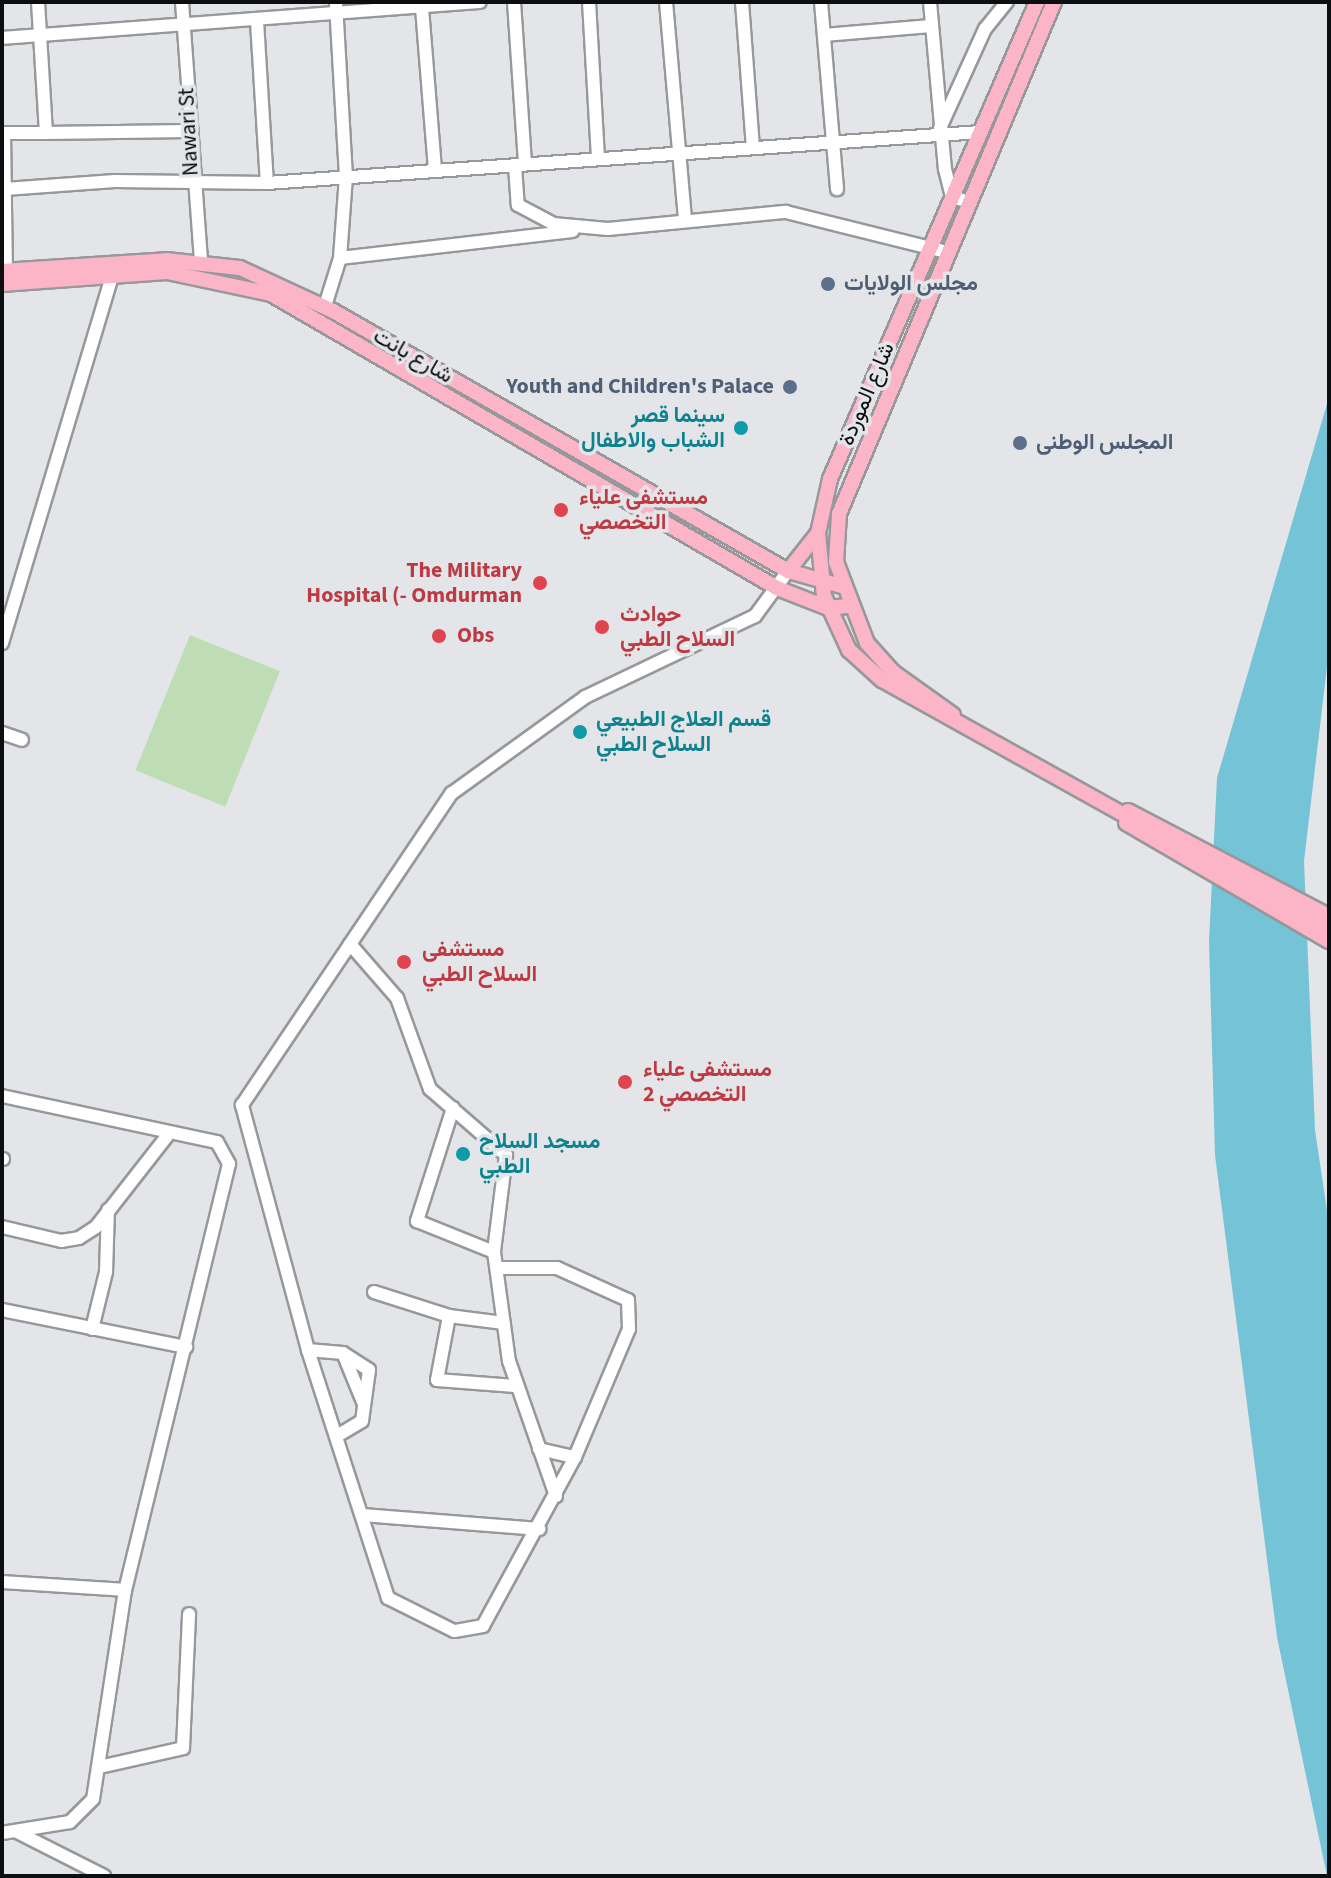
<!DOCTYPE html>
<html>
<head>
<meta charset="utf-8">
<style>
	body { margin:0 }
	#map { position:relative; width:1331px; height:1878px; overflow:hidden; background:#e3e5e8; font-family:"Source Sans 3",Vazirmatn,sans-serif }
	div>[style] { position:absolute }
	.green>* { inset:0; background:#bfddb5; transform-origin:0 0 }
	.water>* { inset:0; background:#74c3d6 }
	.roads { filter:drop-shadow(2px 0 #96989b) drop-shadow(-2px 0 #96989b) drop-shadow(0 2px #96989b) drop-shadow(0 -2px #96989b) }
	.minor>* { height:12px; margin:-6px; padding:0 6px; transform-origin:6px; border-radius:6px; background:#fff }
	.major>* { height:14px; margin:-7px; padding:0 7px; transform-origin:7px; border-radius:7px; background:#fcb4c7 }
	.dots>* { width:22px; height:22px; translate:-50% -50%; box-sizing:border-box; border:4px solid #e3e5e8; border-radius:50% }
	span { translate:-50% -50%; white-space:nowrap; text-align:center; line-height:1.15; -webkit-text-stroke:7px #e3e5e8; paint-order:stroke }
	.street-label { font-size:22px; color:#0d0e0f }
	.service-label { font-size:22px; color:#4e5e75; font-weight:700 }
	.left { translate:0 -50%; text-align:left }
	.right { translate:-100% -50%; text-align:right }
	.culture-label { font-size:22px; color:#0d838f; font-weight:700 }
	.health-label { font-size:22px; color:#be3a42; font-weight:700 }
	.frame { position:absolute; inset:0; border:4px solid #0d0e0f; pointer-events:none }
</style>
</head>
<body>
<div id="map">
	<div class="green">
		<i style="left:190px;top:635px;width:97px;height:146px;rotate:22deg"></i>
	</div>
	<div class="water">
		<i style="clip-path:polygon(1329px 397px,1329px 650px,1304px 861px,1315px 1130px,1329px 1224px,1327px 1876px,1277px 1637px,1215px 1155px,1209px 941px,1217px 778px)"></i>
	</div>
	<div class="roads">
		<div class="minor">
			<i style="left:38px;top:2px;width:131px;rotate:86.5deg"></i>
			<i style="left:46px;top:133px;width:142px;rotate:-0.8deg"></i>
			<i style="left:182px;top:2px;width:261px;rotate:85.8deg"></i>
			<i style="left:514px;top:2px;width:163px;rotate:86.1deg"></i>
			<i style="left:589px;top:2px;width:157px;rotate:86.7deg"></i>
			<i style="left:666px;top:2px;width:219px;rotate:85deg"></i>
			<i style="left:742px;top:2px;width:146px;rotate:85.7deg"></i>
			<i style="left:821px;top:2px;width:188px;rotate:85.1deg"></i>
			<i style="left:930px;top:2px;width:168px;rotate:84.9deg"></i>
			<i style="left:945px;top:169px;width:29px;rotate:76deg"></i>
			<i style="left:952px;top:197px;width:18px;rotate:16deg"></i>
			<i style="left:422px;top:8px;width:161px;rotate:85.4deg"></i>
			<i style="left:257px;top:21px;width:162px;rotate:86.5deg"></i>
			<i style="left:824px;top:35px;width:107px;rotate:-4.8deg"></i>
			<i style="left:2px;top:38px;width:479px;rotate:-4.3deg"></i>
			<i style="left:940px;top:128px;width:109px;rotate:-65.6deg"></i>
			<i style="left:985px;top:29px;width:35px;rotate:-51deg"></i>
			<i style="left:2px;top:133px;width:44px"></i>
			<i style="left:4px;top:133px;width:137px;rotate:89.2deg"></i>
			<i style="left:515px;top:166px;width:39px;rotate:86deg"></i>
			<i style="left:518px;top:205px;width:40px;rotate:28deg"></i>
			<i style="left:553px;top:224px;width:55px;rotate:5.2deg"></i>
			<i style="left:608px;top:229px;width:179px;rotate:-5.5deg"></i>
			<i style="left:786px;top:212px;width:166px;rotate:14deg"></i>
			<i style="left:5px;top:189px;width:110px;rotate:-4.2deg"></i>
			<i style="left:115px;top:181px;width:152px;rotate:0.8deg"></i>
			<i style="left:267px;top:183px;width:715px;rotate:-4.09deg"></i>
			<i style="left:340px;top:258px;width:234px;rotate:-6.6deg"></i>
			<i style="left:325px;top:306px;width:50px;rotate:-72.6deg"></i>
			<i style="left:340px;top:258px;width:81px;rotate:-85.8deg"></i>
			<i style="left:346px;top:177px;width:175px;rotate:-93.3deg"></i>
			<i style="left:2px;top:643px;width:393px;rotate:-73.3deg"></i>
			<i style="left:2px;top:733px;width:21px;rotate:19deg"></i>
			<i style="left:350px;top:944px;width:72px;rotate:49deg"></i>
			<i style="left:397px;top:998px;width:97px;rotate:70.1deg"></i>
			<i style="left:430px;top:1089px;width:101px;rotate:41deg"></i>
			<i style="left:506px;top:1155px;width:98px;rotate:97.1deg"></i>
			<i style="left:494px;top:1252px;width:110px;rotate:82.2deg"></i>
			<i style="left:509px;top:1361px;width:143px;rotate:70.8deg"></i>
			<i style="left:2px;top:1096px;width:220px;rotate:12.1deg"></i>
			<i style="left:217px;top:1142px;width:25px;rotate:61deg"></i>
			<i style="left:229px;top:1164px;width:439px;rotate:103.7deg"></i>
			<i style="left:125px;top:1590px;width:211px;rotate:98.7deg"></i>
			<i style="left:93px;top:1799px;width:33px;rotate:135deg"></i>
			<i style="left:70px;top:1822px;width:69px;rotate:170.8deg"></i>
			<i style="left:453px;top:1108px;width:119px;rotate:107.7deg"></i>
			<i style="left:417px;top:1221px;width:83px;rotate:21.9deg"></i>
			<i style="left:2px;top:1159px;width:1px"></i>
			<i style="left:2px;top:1227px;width:61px;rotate:13.3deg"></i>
			<i style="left:61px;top:1241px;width:18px;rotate:-9deg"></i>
			<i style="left:79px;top:1238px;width:20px;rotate:-33deg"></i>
			<i style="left:96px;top:1227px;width:115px;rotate:-52deg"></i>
			<i style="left:497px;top:1268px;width:60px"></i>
			<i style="left:557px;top:1268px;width:78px;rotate:24.3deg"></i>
			<i style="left:628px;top:1300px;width:29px;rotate:88deg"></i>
			<i style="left:629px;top:1329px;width:139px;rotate:112.9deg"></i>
			<i style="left:374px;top:1292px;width:79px;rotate:17.7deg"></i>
			<i style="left:449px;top:1316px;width:65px;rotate:100.6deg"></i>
			<i style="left:437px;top:1380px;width:78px;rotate:4.4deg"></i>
			<i style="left:2px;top:1310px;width:188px;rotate:11.4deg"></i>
			<i style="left:449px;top:1316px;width:55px;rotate:7.3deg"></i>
			<i style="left:92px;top:1329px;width:59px;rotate:-76.2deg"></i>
			<i style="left:106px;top:1272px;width:62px;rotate:-88.2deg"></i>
			<i style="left:308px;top:1350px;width:35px;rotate:5deg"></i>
			<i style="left:343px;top:1353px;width:31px;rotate:33deg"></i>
			<i style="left:369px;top:1370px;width:51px;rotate:97.8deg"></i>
			<i style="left:362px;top:1421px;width:29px;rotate:149deg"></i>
			<i style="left:343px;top:1353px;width:53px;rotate:67.8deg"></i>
			<i style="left:539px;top:1449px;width:37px;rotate:13deg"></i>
			<i style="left:575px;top:1457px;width:192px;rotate:118.6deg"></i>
			<i style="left:483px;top:1626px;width:29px;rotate:170deg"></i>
			<i style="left:454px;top:1631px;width:74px;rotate:-153.4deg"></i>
			<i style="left:388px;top:1598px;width:261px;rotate:-107.9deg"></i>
			<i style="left:308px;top:1350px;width:254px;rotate:-105.1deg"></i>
			<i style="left:242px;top:1105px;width:376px;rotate:-56.1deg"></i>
			<i style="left:452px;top:793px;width:164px;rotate:-35.8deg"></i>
			<i style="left:585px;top:697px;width:188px;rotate:-25.5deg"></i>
			<i style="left:755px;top:616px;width:56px;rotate:-53.7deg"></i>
			<i style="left:362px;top:1515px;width:178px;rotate:4.5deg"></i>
			<i style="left:2px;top:1582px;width:123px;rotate:3.7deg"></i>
			<i style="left:99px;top:1767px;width:86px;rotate:-12.7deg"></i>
			<i style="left:183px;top:1748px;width:134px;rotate:-87.4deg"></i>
			<i style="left:15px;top:1831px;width:100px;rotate:26.8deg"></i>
		</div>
		<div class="major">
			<i style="left:1037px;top:2px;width:520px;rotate:113.46deg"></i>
			<i style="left:830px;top:479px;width:55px;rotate:102.5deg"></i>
			<i style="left:818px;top:533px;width:63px;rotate:84.6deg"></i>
			<i style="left:824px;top:596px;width:60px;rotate:65.2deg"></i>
			<i style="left:849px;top:650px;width:45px;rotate:42.3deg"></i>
			<i style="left:882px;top:680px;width:512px;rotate:29.12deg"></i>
			<i style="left:2px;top:271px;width:164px;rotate:-3.8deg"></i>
			<i style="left:166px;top:260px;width:74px;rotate:6.2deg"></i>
			<i style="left:240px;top:268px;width:102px;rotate:24.8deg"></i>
			<i style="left:333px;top:311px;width:524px;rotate:29.74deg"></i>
			<i style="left:788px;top:571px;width:55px;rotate:15.8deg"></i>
			<i style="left:2px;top:284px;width:165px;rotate:-4.2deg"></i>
			<i style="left:167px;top:272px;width:106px;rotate:11.9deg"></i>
			<i style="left:271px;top:294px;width:585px;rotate:30.16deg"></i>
			<i style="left:777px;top:588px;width:55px;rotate:21.4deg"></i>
			<i style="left:828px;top:608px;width:19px;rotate:-6deg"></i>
			<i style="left:788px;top:571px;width:48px;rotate:-51.7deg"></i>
			<i style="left:953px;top:715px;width:74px;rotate:-144.4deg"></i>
			<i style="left:893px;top:672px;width:39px;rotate:-132deg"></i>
			<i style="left:867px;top:643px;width:87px;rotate:-110.9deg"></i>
			<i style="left:836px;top:562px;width:48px;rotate:-86.4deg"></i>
			<i style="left:839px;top:514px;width:555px;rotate:-67.22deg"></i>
			<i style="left:1128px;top:811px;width:227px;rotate:27.6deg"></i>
			<i style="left:1126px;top:823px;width:235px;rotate:30.2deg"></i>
		</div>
	</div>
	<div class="dots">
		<i style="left:828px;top:284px;background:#5c6f8a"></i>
		<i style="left:790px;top:387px;background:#5c6f8a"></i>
		<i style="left:741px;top:428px;background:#0f9aa8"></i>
		<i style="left:1020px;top:443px;background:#5c6f8a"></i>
		<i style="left:561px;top:510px;background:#e0444e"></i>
		<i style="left:540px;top:583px;background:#e0444e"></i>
		<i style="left:602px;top:627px;background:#e0444e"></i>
		<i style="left:439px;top:636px;background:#e0444e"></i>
		<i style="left:580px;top:732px;background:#0f9aa8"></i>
		<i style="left:404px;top:962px;background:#e0444e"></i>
		<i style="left:625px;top:1082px;background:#e0444e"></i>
		<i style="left:463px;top:1154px;background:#0f9aa8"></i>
	</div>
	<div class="street-label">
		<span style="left:189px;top:132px;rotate:-93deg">Nawari St</span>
		<span style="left:413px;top:356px;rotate:30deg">شارع بانت</span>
		<span style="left:867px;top:394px;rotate:-67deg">شارع الموردة</span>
	</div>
	<div class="service-label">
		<span class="left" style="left:844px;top:284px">مجلس الولايات</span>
		<span class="right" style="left:774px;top:387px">Youth and Children's Palace</span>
		<span class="left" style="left:1036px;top:443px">المجلس الوطنى</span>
	</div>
	<div class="culture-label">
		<span class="right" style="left:725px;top:428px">سينما قصر<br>الشباب والاطفال</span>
		<span class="left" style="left:596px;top:732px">قسم العلاج الطبيعي<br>السلاح الطبي</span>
		<span class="left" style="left:479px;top:1154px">مسجد السلاح<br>الطبي</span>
	</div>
	<div class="health-label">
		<span class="left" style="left:579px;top:510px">مستشفى علياء<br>التخصصي</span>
		<span class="right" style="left:522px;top:583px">The Military<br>Hospital (- Omdurman</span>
		<span class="left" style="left:620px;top:627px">حوادث<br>السلاح الطبي</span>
		<span class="left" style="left:457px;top:636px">Obs</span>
		<span class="left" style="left:422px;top:962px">مستشفى<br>السلاح الطبي</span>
		<span class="left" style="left:643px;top:1082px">مستشفى علياء<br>التخصصي 2</span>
	</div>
	<div class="frame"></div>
</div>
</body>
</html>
